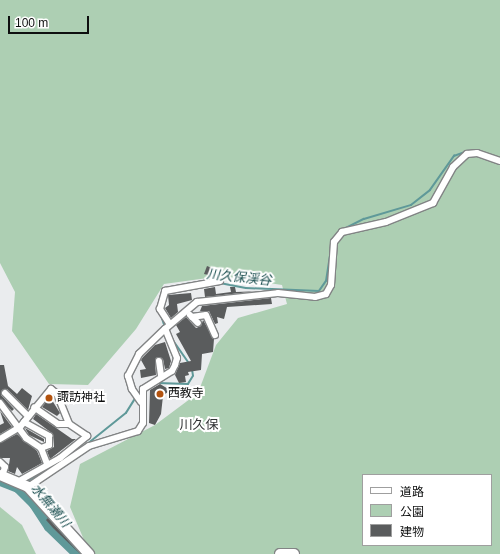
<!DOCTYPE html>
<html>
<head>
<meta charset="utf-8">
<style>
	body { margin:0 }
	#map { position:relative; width:500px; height:554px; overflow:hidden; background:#eaecee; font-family:Arial,"Noto Sans JP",sans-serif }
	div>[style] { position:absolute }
	.green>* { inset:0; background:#adcfb3 }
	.stream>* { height:1.5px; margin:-0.75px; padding:0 0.75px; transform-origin:0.75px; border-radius:0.75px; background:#5f9999 }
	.river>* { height:10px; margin:-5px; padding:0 5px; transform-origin:5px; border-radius:5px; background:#5f9999 }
	.building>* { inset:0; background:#5a5c5d }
	.roads { filter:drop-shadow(1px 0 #828485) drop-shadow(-1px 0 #828485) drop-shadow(0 1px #828485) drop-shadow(0 -1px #828485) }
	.street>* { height:6px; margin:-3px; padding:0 3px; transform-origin:3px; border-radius:3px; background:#fff }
	.primary>* { height:10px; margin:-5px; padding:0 5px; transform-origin:5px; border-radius:5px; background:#fff }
	.dots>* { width:11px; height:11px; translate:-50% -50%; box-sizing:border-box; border:2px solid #fff; border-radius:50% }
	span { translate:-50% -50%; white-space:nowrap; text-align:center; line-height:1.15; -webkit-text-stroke:4px #fff; paint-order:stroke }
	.poi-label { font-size:12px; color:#0e0f0f }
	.left { translate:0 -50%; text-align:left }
	.water-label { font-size:13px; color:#154a4b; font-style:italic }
	.neighbourhood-label { font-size:13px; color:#313234 }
	.legend { position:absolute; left:362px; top:474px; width:130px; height:72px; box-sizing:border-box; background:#fff; border:1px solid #9f9f9f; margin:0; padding:5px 7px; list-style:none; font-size:12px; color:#0e0f0f }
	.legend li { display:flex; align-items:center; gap:8px; height:20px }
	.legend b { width:20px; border:1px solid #9f9f9f }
	.scale { position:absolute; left:8px; top:16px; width:81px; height:18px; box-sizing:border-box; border:2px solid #0e0f0f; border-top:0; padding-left:5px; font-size:12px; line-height:14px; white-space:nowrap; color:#0e0f0f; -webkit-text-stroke:3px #fff; paint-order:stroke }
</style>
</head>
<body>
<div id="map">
	<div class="green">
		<i style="clip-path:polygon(evenodd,0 0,500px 0,500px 554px,90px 554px,70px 507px,80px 464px,155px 425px,198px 393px,216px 345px,238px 318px,287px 304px,282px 285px,222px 276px,164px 284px,136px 329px,88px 385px,49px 384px,12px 331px,15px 292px,0 263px,0 0,363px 475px,491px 475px,491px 545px,363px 545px,363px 475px)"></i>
		<i style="clip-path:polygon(0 507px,22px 525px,36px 554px,0 554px)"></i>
	</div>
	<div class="stream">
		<i style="left:344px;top:229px;width:22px;rotate:-27deg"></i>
		<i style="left:364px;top:219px;width:49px;rotate:-16.6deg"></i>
		<i style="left:411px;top:205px;width:24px;rotate:-38deg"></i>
		<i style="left:430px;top:190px;width:42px;rotate:-54.8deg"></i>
		<i style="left:454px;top:156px;width:15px;rotate:-20deg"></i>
		<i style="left:220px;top:283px;width:26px;rotate:11deg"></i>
		<i style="left:246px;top:288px;width:73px;rotate:2.4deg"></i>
		<i style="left:319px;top:291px;width:12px;rotate:-55deg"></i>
		<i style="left:326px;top:281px;width:31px;rotate:-81deg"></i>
		<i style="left:185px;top:284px;width:10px;rotate:-6deg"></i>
		<i style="left:162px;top:317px;width:9px;rotate:72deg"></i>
		<i style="left:173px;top:340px;width:28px;rotate:55deg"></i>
		<i style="left:158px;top:383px;width:30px;rotate:2deg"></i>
		<i style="left:188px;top:384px;width:9px;rotate:-58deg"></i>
		<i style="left:193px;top:376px;width:6px;rotate:-99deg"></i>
		<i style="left:86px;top:445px;width:51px;rotate:-38.7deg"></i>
		<i style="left:126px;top:413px;width:19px;rotate:-58deg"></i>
		<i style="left:26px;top:482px;width:37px;rotate:-29deg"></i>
	</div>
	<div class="river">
		<i style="left:0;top:481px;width:19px;rotate:21deg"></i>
		<i style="left:18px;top:488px;width:23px;rotate:45deg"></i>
		<i style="left:34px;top:504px;width:27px;rotate:57deg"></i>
		<i style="left:49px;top:527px;width:39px;rotate:44deg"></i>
	</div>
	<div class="building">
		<i style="clip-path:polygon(207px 266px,219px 271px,217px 277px,204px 274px)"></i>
		<i style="clip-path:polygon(215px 287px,216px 294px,231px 292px,230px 287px,235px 287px,236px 292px,259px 291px,205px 297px,204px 289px)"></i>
		<i style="clip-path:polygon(191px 293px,192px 300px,177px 304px,178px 312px,171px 318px,165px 308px,169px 305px,168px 295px)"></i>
		<i style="clip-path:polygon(271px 298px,272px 304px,227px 307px,224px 319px,217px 317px,218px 323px,215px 324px,209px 311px,200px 311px,202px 306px)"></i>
		<i style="clip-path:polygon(186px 317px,196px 328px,201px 326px,203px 320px,214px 339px,213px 352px,202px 354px,201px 370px,188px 372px,189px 375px,185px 376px,186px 382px,179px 383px,175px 375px,180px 363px,191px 361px,176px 334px,180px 332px,176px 325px)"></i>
		<i style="clip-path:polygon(165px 342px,171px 361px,169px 368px,165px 369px,163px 359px,158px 357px,155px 361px,156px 375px,141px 378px,140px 370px,146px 369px,141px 360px,143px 357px,155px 345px)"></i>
		<i style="clip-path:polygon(0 365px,4px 365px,8px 386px,17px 394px,22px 388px,32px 396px,28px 410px,7px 389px,2px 390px,1px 395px,14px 409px,12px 411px,0 399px)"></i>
		<i style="clip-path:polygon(160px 384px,170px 390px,163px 396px,161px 414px,155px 425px,149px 423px,150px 390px)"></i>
		<i style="clip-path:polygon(50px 397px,60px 413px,57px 416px,42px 407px)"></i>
		<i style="clip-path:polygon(0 411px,12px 427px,0 434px,0 425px,4px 423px)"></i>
		<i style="clip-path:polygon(36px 414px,72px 439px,76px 439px,50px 459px,47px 451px,54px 447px,53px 434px,33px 419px)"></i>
		<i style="clip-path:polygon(25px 428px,44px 439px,44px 442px,29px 435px)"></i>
		<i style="clip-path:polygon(17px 434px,37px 451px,42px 463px,22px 474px,17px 467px,15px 474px,8px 471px,10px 458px,0 458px,0 443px)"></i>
		<i style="clip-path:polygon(48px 518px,80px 554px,53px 528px,46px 520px)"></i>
	</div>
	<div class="roads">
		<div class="street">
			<i style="left:190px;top:315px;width:11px;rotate:45deg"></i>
			<i style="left:192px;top:317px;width:14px;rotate:-8deg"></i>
			<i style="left:206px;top:315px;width:22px;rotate:66deg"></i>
			<i style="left:169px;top:323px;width:17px;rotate:-123deg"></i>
			<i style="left:160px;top:309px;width:19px;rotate:-74deg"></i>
			<i style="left:165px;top:291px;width:56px;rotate:-10.3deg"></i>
			<i style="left:159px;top:361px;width:15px;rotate:82deg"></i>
			<i style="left:5px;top:393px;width:33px;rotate:45deg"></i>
			<i style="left:141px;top:402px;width:16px;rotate:-125deg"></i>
			<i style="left:132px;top:389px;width:14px;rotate:-107deg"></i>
			<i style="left:128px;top:376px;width:25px;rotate:-63deg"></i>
			<i style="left:139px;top:354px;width:36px;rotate:-44deg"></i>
			<i style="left:0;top:403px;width:44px;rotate:53.4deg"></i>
			<i style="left:26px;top:438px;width:18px;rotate:34deg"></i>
			<i style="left:41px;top:448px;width:17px;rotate:69deg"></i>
			<i style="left:24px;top:422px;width:29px;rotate:29deg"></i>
			<i style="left:49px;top:436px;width:9px;rotate:90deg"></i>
			<i style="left:49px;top:445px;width:9px;rotate:159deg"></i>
			<i style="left:0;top:439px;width:23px;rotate:-31deg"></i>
			<i style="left:20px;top:427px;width:49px;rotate:-50.8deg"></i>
			<i style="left:51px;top:389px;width:8px;rotate:40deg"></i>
			<i style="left:57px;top:394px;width:32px;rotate:68deg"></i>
			<i style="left:0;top:462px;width:7px;rotate:45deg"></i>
			<i style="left:5px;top:467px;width:9px;rotate:108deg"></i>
			<i style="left:19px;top:481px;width:47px;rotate:-29.3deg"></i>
			<i style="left:60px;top:458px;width:35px;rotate:-39deg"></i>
			<i style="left:87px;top:436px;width:22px;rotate:-146deg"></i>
			<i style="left:69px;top:424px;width:11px;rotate:180deg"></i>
			<i style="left:58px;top:424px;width:29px;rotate:-145deg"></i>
			<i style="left:28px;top:487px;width:73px;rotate:-33.9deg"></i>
			<i style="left:89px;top:446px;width:51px;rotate:-17deg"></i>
			<i style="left:138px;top:431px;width:9px;rotate:-58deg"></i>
			<i style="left:143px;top:423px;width:34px;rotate:-90deg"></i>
			<i style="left:143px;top:389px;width:34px;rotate:-32deg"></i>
			<i style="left:172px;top:371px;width:7px;rotate:-63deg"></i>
			<i style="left:175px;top:365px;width:7px;rotate:-74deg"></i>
			<i style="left:177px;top:358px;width:31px;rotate:-112deg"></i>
			<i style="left:165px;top:329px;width:42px;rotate:-40.2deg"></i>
			<i style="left:197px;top:302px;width:81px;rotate:-6.3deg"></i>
			<i style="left:278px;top:293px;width:37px;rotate:6deg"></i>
			<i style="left:315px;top:297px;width:11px;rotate:-15deg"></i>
			<i style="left:326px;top:294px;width:10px;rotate:-61deg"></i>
			<i style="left:331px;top:285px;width:43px;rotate:-86deg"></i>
			<i style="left:334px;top:242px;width:13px;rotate:-51deg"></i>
			<i style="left:342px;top:232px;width:45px;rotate:-12.8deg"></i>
			<i style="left:386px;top:222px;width:51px;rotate:-22deg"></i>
			<i style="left:433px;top:203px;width:41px;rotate:-60.9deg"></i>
			<i style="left:453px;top:167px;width:19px;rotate:-43deg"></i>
			<i style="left:467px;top:154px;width:10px;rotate:-6deg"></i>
			<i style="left:477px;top:153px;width:24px;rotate:19deg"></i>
		</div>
		<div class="primary">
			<i style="left:0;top:475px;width:30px;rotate:23deg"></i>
			<i style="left:28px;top:487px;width:91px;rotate:47.7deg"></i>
			<i style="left:280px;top:554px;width:14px"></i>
		</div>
	</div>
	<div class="dots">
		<i style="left:160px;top:394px;background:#b2520e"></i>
		<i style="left:49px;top:398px;background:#b2520e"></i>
	</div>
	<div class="poi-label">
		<span class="left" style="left:168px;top:394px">西教寺</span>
		<span class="left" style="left:57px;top:398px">諏訪神社</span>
	</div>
	<div class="water-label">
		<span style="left:239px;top:278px;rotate:6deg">川久保渓谷</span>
		<span style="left:50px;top:506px;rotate:50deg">水無瀬川</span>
	</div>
	<div class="neighbourhood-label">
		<span style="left:199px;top:425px">川久保</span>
	</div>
	<ul class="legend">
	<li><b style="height:5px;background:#fff"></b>道路</li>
	<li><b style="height:11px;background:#adcfb3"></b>公園</li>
	<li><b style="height:11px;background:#5a5c5d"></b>建物</li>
	</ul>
	<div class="scale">100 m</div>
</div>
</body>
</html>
